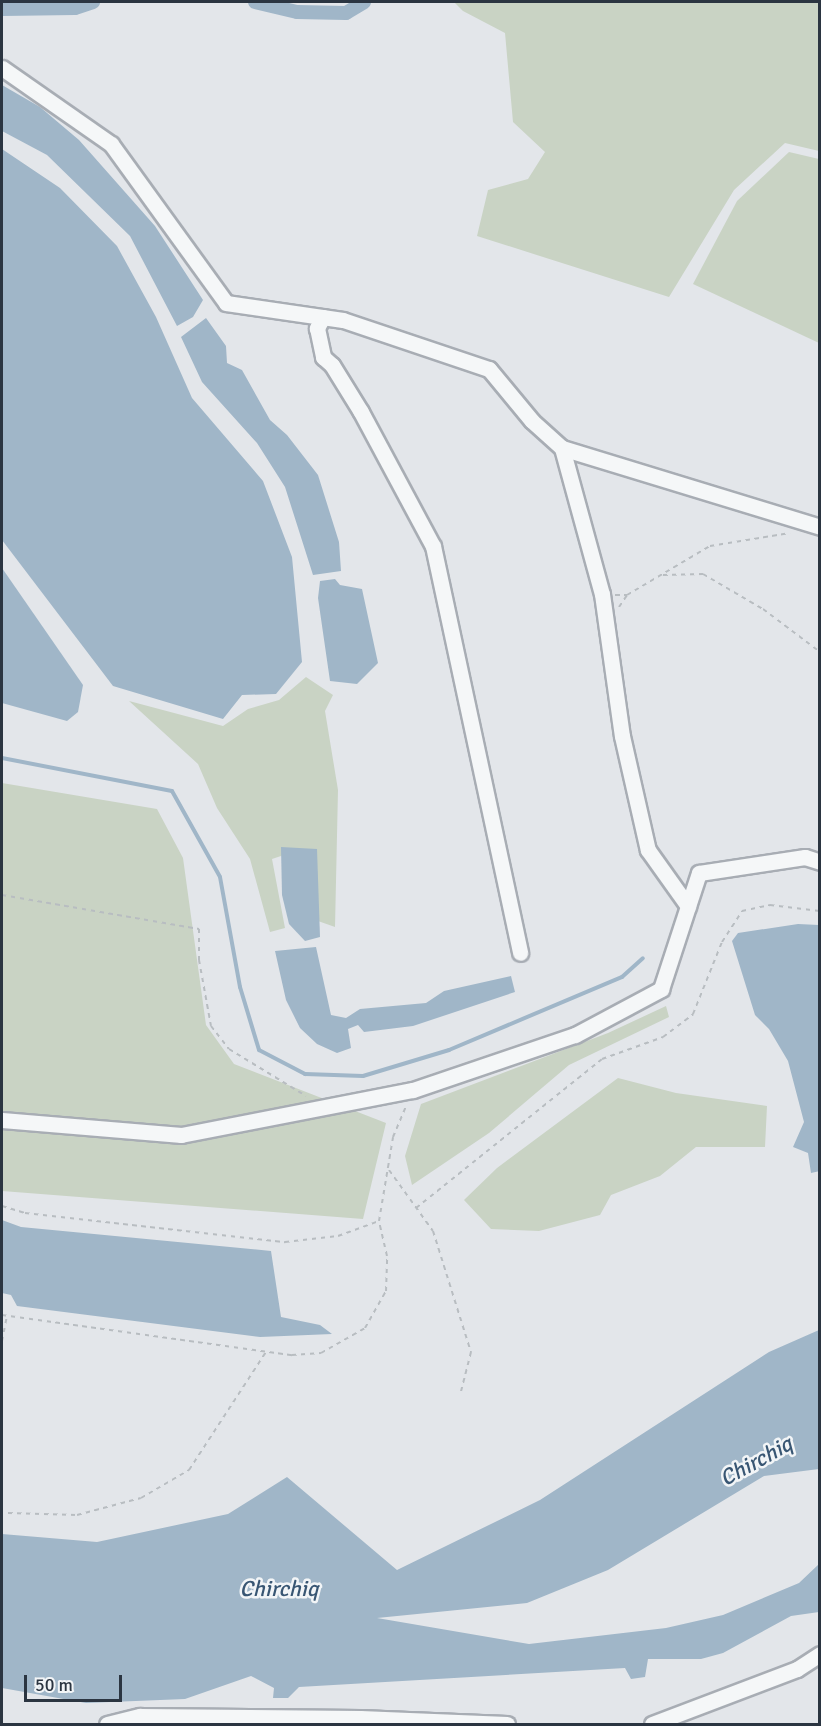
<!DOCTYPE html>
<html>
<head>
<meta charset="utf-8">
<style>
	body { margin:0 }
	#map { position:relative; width:821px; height:1726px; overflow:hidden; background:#e3e6ea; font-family:Signika,sans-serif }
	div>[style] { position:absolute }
	.green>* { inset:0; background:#c9d3c4 }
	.water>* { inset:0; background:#a0b6c8 }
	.stream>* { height:4px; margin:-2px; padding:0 2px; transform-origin:2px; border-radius:2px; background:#a0b6c8 }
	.canal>* { height:14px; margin:-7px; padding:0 7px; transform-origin:7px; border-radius:7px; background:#a0b6c8 }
	.path>* { height:2px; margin-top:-1px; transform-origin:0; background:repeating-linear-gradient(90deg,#b8bdc1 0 4.5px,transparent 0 9px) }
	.roads { filter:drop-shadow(2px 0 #a8adb4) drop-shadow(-2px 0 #a8adb4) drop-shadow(0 2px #a8adb4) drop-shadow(0 -2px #a8adb4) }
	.minor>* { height:15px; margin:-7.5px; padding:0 7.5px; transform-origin:7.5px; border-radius:7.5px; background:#f5f7f8 }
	span { translate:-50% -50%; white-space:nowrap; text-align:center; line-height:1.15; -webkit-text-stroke:5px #f2f5f7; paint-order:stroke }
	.water-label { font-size:22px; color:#385673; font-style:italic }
	.frame { position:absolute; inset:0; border:3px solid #2b3541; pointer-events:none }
	.scale { position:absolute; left:24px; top:1675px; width:98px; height:27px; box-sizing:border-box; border:3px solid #2b3541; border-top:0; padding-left:8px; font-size:18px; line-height:21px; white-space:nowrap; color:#2b3541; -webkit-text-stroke:4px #f2f5f7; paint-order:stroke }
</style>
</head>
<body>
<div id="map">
	<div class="green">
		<i style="clip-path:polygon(454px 2px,819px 2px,819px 151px,785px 143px,734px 190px,669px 297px,477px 236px,488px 190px,528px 179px,545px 152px,513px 122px,505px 33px,463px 11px)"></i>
		<i style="clip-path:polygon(789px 152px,819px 159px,819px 343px,693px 284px,737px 201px)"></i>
		<i style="clip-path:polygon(306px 677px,333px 695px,325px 711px,338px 790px,335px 927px,318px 921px,299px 850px,272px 859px,285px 928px,270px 932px,250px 859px,217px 808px,198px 764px,129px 701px,223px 726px,248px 709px,279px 700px)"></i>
		<i style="clip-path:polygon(2px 783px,157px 809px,183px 858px,206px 1025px,234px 1064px,386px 1123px,363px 1219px,2px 1191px)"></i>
		<i style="clip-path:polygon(666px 1006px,669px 1017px,569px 1065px,489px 1133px,412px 1185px,405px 1156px,421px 1104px,608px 1033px)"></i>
		<i style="clip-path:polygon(618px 1078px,676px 1093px,767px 1106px,765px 1147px,696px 1147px,660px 1176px,611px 1195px,600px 1215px,539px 1231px,491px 1229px,464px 1200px,497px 1168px)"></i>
	</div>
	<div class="water">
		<i style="clip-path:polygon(2px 85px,40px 107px,79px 140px,155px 226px,203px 300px,193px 317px,177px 326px,130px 236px,47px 155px,2px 131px)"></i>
		<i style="clip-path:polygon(2px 149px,60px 188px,117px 246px,156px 317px,192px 398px,263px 481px,292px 557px,302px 662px,276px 694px,242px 695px,223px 719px,113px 686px,2px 540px)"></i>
		<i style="clip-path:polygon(206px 318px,226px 346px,227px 363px,242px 370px,270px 420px,287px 435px,318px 475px,339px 542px,341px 571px,313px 575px,285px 487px,257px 443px,202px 382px,181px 337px)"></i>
		<i style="clip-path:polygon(2px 568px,83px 685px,78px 712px,67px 721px,2px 703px)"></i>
		<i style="clip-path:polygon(335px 579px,340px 585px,362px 589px,378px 663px,357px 684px,330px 681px,318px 598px,320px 581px)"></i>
		<i style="clip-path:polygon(281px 847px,317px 849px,320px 937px,305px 941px,289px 924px,282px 895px)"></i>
		<i style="clip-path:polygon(798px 924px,819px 925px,820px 1171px,811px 1173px,808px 1153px,793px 1147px,804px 1122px,788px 1061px,769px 1029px,755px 1015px,732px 941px,738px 933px)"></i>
		<i style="clip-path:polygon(316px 947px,331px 1015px,346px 1018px,360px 1009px,426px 1003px,444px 991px,511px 976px,515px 992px,413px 1026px,364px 1032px,358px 1025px,348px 1029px,351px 1048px,337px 1053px,317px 1044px,300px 1028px,286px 1000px,275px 951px)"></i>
		<i style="clip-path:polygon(2px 1220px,21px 1227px,271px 1251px,281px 1317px,320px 1325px,332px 1334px,260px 1337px,17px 1306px,11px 1295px,2px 1293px)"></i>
		<i style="clip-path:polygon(819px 1330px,819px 1469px,764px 1476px,608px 1570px,527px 1603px,377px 1618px,529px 1644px,666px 1628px,723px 1615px,799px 1583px,819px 1564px,819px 1612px,791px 1616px,723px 1653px,701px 1659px,648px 1659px,645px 1677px,631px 1679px,625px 1668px,299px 1687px,288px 1698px,273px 1698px,274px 1688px,251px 1676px,185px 1699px,86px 1703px,2px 1688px,2px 1534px,97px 1542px,228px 1514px,287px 1477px,397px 1570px,540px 1500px,769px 1352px)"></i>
	</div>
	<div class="stream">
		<i style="left:2px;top:758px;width:173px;rotate:11deg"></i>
		<i style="left:172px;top:791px;width:98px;rotate:60.8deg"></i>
		<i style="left:220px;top:877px;width:112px;rotate:79.7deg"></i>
		<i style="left:240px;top:987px;width:66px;rotate:73.2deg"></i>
		<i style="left:259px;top:1050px;width:52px;rotate:27.6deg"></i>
		<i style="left:305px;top:1074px;width:58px;rotate:2deg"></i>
		<i style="left:363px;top:1076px;width:90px;rotate:-16.8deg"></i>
		<i style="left:449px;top:1050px;width:188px;rotate:-22.9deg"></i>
		<i style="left:622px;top:977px;width:28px;rotate:-42deg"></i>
	</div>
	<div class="canal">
		<i style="left:255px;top:2px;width:43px;rotate:13.4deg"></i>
		<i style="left:297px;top:12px;width:49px;rotate:1.2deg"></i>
		<i style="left:346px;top:13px;width:21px;rotate:-31deg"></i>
		<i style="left:2px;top:9px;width:73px;rotate:-0.8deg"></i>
		<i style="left:75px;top:8px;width:19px;rotate:-18deg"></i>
	</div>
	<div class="path">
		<i style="left:663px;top:575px;width:40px;rotate:-1.4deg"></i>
		<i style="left:703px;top:574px;width:69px;rotate:30.3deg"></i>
		<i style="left:763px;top:609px;width:71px;rotate:37deg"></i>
		<i style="left:615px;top:595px;width:12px"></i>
		<i style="left:619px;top:607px;width:14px;rotate:-56deg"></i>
		<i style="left:627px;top:595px;width:96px;rotate:-30.6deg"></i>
		<i style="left:710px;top:546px;width:81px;rotate:-9.2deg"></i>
		<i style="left:2px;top:895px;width:200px;rotate:9.8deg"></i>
		<i style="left:199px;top:929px;width:31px;rotate:90deg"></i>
		<i style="left:199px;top:960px;width:67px;rotate:79.7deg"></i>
		<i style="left:211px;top:1026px;width:29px;rotate:52deg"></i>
		<i style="left:229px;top:1049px;width:90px;rotate:31.4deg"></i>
		<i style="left:389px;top:1170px;width:75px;rotate:54.2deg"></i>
		<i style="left:433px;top:1231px;width:127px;rotate:72.6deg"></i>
		<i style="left:471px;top:1352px;width:44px;rotate:104.3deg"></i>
		<i style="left:2px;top:1206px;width:24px;rotate:17deg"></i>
		<i style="left:25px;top:1213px;width:262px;rotate:6.4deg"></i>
		<i style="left:285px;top:1242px;width:53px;rotate:-6.5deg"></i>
		<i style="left:338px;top:1236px;width:44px;rotate:-20.1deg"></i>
		<i style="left:416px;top:1208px;width:238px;rotate:-38.7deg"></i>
		<i style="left:602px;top:1059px;width:65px;rotate:-19.8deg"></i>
		<i style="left:663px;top:1037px;width:38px;rotate:-37deg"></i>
		<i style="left:693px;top:1014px;width:78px;rotate:-68.1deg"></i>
		<i style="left:722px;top:942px;width:37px;rotate:-57deg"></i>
		<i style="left:742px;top:911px;width:29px;rotate:-12deg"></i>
		<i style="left:770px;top:905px;width:50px;rotate:6.8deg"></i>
		<i style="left:2px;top:1315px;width:293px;rotate:7.9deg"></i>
		<i style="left:292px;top:1355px;width:29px;rotate:-4deg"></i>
		<i style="left:321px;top:1353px;width:51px;rotate:-29.6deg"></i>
		<i style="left:365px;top:1328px;width:43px;rotate:-60.4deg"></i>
		<i style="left:386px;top:1291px;width:35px;rotate:-88deg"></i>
		<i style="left:387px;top:1256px;width:36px;rotate:-103deg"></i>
		<i style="left:379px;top:1221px;width:85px;rotate:-80.5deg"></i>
		<i style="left:393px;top:1137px;width:34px;rotate:-67deg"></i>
		<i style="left:2px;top:1341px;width:25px;rotate:-79deg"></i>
		<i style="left:8px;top:1513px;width:69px;rotate:1.7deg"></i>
		<i style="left:77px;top:1515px;width:66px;rotate:-14.9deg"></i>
		<i style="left:141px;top:1498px;width:56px;rotate:-30.3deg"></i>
		<i style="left:189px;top:1470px;width:141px;rotate:-56.9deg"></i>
	</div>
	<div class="roads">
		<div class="minor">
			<i style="left:2px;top:68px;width:133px;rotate:34.9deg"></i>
			<i style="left:111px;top:144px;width:196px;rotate:54.1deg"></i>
			<i style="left:226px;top:303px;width:118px;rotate:8.3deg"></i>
			<i style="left:343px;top:320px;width:154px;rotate:18.6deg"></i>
			<i style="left:489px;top:369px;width:67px;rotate:50.4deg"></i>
			<i style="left:532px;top:421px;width:40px;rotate:42deg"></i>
			<i style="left:562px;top:448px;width:270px;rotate:17deg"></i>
			<i style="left:323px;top:317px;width:13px;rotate:119deg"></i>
			<i style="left:317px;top:328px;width:30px;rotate:78deg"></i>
			<i style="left:323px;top:357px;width:12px;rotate:42deg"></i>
			<i style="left:332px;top:365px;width:55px;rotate:58.3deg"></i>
			<i style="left:361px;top:412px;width:152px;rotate:61.8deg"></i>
			<i style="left:433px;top:546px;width:416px;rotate:77.9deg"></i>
			<i style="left:562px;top:448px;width:151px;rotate:74.7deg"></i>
			<i style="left:602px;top:594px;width:143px;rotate:82deg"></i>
			<i style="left:622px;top:736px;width:117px;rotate:77.2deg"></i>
			<i style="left:648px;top:850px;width:69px;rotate:54.5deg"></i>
			<i style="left:2px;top:1120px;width:180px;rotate:4.8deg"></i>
			<i style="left:181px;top:1135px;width:236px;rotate:-11deg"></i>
			<i style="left:413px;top:1090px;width:171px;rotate:-18.8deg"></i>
			<i style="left:575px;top:1035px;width:98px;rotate:-28.1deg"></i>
			<i style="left:661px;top:989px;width:122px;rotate:-71.9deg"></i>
			<i style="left:699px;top:873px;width:107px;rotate:-8.6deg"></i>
			<i style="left:805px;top:857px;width:16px;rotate:18deg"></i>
			<i style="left:107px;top:1724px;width:34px;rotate:-14deg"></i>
			<i style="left:140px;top:1716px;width:220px;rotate:0.5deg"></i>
			<i style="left:360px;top:1718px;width:147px;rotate:2.3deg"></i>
			<i style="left:652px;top:1724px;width:155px;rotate:-20.8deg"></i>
			<i style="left:797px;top:1669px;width:27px;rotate:-33deg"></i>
		</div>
	</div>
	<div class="water-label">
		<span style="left:756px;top:1461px;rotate:-29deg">Chirchiq</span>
		<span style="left:279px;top:1589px">Chirchiq</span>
	</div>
	<div class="frame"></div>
	<div class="scale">50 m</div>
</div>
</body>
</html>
